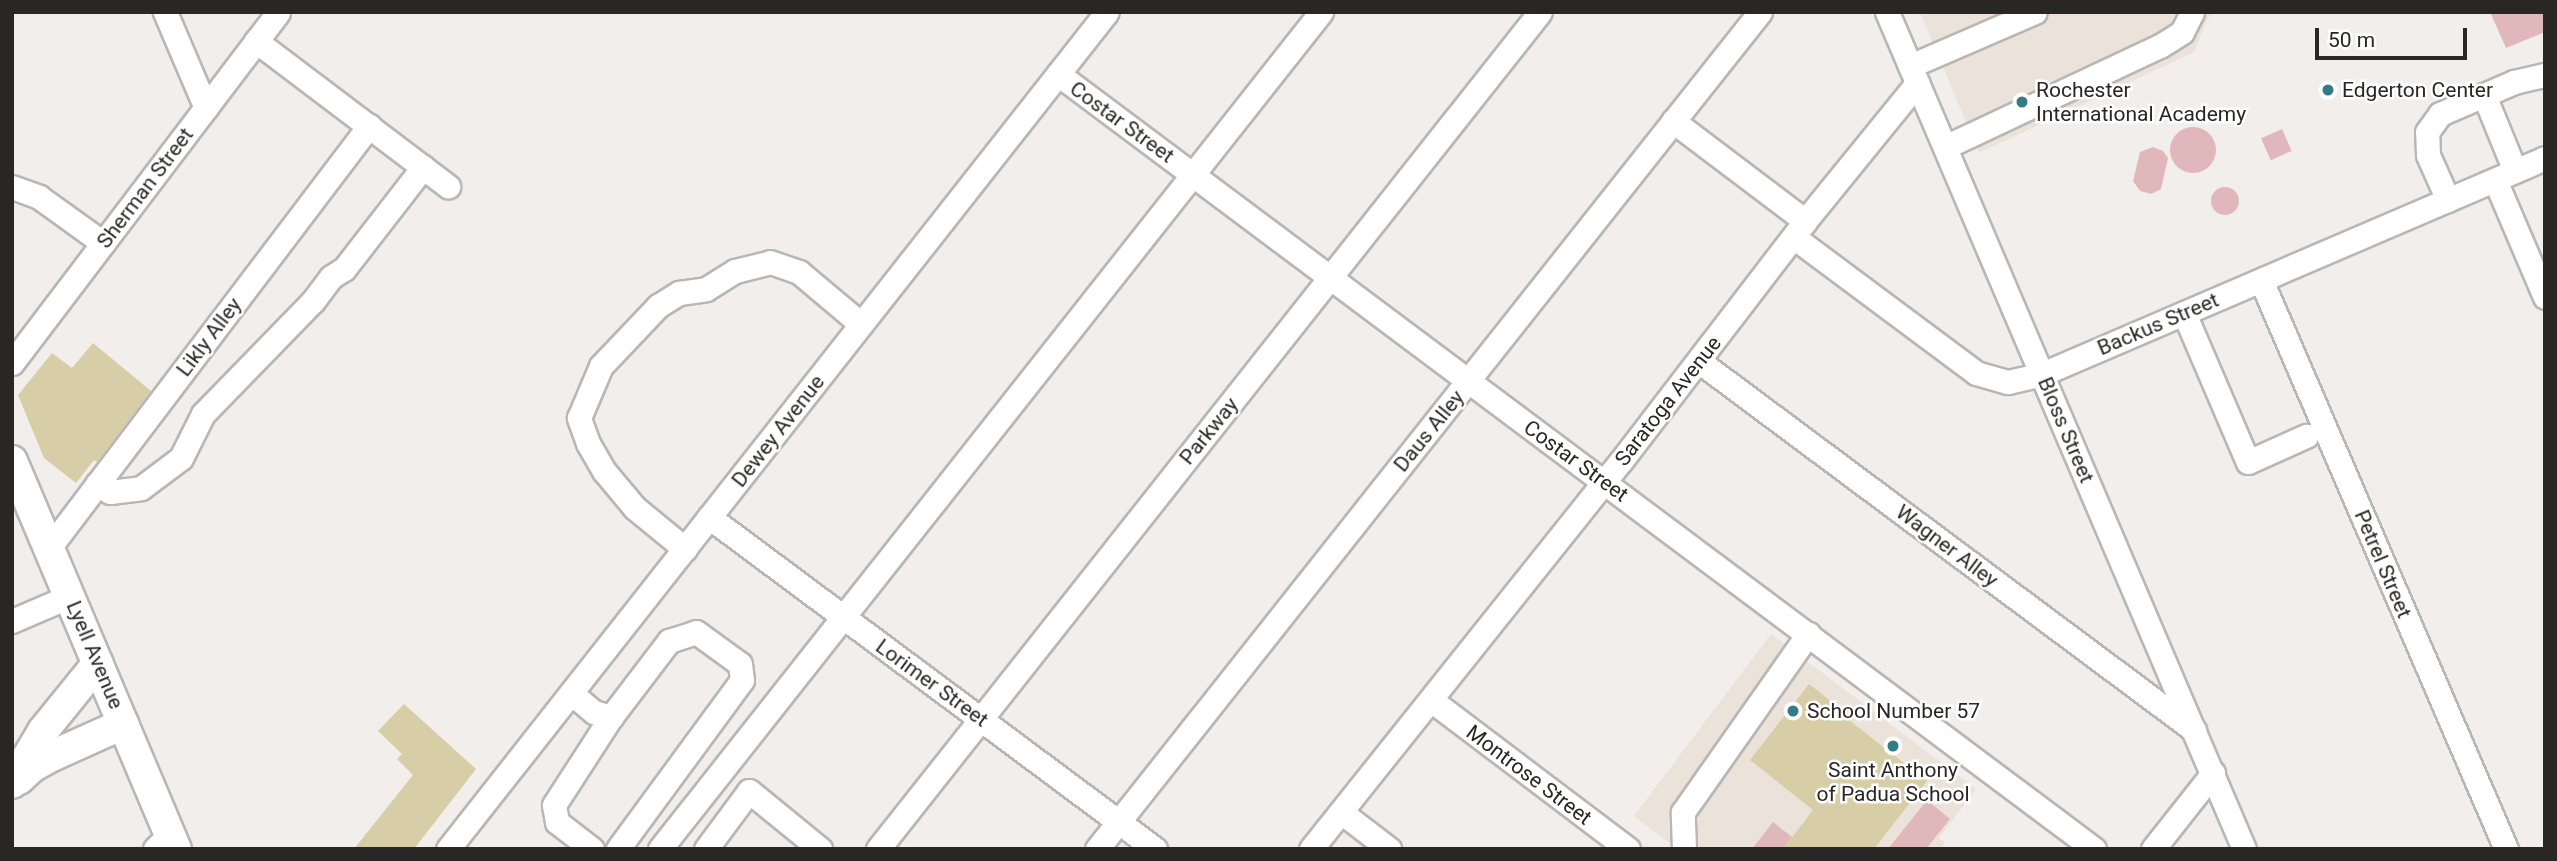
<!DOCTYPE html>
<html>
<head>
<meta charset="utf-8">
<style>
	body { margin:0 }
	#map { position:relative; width:2557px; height:861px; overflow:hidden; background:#f1eeeb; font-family:Roboto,sans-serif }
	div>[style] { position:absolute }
	.built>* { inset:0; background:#ebe2da }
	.green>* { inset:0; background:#e0b8bc; transform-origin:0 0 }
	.round { border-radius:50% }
	.building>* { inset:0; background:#d7cda7 }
	.roads { filter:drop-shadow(2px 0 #b9b6b4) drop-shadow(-2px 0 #b9b6b4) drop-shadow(0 2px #b9b6b4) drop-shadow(0 -2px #b9b6b4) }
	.minor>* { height:23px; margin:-11.5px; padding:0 11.5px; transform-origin:11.5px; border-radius:11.5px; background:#fff }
	.major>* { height:30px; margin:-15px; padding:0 15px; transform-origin:15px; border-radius:15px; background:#fff }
	.dots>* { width:19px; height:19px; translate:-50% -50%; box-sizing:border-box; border:4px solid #fff; border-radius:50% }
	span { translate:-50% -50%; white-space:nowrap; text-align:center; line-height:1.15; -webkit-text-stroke:5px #fff; paint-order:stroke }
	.poi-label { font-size:21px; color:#282726 }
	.left { translate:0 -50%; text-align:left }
	.street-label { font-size:21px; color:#282726 }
	.frame { position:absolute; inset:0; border:14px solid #282726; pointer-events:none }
	.scale { position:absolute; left:2315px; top:28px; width:152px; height:32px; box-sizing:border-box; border:4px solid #282726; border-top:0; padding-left:9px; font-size:21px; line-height:24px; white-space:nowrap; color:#282726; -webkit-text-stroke:5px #fff; paint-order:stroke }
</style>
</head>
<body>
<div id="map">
	<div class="built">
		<i style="clip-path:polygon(1920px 12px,2218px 12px,2209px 16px,2194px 52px,1979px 153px)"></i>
		<i style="clip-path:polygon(1771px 634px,1976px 789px,1939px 838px,1945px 843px,1941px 849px,1678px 849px,1634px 816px)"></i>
	</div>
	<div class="green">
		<i style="clip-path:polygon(2490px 12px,2545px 12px,2545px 32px,2506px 48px)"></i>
		<i class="round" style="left:2170px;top:127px;width:46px;height:46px"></i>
		<i style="left:2282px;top:129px;width:24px;height:23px;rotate:66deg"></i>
		<i style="clip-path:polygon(2153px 147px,2163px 151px,2168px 158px,2161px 189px,2151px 194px,2140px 191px,2133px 181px,2140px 152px)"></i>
		<i class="round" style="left:2211px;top:187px;width:28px;height:28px"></i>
		<i style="clip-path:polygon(1927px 800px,1950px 819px,1926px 849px,1888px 849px)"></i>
		<i style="clip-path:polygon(1773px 822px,1792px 837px,1783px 849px,1752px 849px)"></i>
	</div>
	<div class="building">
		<i style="clip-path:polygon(93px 343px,151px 391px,97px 462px,94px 460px,76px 483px,44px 458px,18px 395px,52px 353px,72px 368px)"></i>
		<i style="clip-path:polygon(1809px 684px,1852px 718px,1850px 721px,1927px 781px,1874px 849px,1783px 849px,1813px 810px,1750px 760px)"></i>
		<i style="clip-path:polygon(404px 704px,476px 769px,414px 849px,354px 849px,413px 775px,397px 759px,402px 754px,378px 731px)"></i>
	</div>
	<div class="roads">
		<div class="minor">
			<i style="left:165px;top:12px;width:104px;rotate:66.9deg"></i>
			<i style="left:1887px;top:12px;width:910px;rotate:66.9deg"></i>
			<i style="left:256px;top:41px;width:241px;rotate:37.1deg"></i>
			<i style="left:1910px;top:66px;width:136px;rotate:-23.4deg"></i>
			<i style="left:1058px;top:74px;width:1294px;rotate:36.8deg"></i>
			<i style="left:2484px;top:95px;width:82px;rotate:67.8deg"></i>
			<i style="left:1673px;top:121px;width:166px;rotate:37.1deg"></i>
			<i style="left:1945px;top:147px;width:238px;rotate:-25.2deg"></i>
			<i style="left:2160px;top:46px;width:26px;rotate:-32deg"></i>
			<i style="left:2182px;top:32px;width:22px;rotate:-63deg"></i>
			<i style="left:2495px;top:180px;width:127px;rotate:66.9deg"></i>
			<i style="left:12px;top:187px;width:29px;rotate:20deg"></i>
			<i style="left:39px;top:197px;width:79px;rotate:35.7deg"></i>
			<i style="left:2448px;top:200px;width:49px;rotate:-114deg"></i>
			<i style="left:2428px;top:155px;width:23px;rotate:-92deg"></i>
			<i style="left:2427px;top:132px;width:22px;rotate:-54deg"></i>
			<i style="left:2440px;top:114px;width:81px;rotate:-23.4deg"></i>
			<i style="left:2514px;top:82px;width:32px;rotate:-13deg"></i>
			<i style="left:1795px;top:238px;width:226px;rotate:36.7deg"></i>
			<i style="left:1976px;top:373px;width:33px;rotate:16deg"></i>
			<i style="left:2008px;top:382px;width:35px;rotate:-13deg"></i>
			<i style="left:2042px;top:374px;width:547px;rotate:-23.24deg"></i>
			<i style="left:2261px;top:280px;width:620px;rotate:66.7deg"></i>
			<i style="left:2184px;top:313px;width:162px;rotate:66.8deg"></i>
			<i style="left:2248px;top:462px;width:64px;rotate:-24.1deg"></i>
			<i style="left:1700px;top:362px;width:616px;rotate:36.68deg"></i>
			<i style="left:12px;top:363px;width:440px;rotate:-52.8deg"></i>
			<i style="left:97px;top:484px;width:15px;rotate:32deg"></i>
			<i style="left:110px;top:492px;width:31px;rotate:-7deg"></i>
			<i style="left:141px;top:488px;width:50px;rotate:-36.9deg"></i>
			<i style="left:181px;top:458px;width:49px;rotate:-63.4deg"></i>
			<i style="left:203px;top:414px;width:158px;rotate:-45.8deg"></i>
			<i style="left:313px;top:301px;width:30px;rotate:-53deg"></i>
			<i style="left:331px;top:277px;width:15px;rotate:-32deg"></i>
			<i style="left:344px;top:269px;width:129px;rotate:-52.2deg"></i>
			<i style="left:709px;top:517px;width:556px;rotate:36.66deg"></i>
			<i style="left:49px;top:548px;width:530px;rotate:-52.83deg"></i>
			<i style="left:685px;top:549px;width:65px;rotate:-140.6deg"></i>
			<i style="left:635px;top:508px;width:48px;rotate:-130deg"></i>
			<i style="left:604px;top:471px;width:32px;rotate:-120deg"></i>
			<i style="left:588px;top:443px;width:27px;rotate:-110deg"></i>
			<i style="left:579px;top:418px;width:56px;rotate:-67.1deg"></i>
			<i style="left:601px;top:366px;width:83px;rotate:-46.5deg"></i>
			<i style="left:658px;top:306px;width:25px;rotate:-32deg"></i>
			<i style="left:679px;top:293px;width:27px;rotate:-8deg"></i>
			<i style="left:706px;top:289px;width:34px;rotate:-32deg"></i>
			<i style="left:735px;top:271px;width:36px;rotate:-14deg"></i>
			<i style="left:770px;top:262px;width:31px;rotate:19deg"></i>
			<i style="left:799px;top:272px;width:81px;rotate:40deg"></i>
			<i style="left:12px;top:621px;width:63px;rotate:-23.3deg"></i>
			<i style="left:571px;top:693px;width:30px;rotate:40deg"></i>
			<i style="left:594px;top:712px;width:18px;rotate:16deg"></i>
			<i style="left:1431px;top:700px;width:247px;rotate:37.1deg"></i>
			<i style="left:1341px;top:812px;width:61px;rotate:37.6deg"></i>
			<i style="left:155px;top:849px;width:21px;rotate:-45deg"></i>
			<i style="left:448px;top:849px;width:1065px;rotate:-51.79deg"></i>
			<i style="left:592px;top:849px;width:44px;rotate:-142.4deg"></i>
			<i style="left:557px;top:822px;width:17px;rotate:-100deg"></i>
			<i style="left:554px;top:805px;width:105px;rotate:-57.1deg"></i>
			<i style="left:611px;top:717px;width:96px;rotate:-52.7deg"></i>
			<i style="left:669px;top:641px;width:28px;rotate:-18deg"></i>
			<i style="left:696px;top:632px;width:54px;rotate:36deg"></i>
			<i style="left:740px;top:664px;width:16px;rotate:83deg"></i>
			<i style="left:742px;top:680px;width:210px;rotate:126.3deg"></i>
			<i style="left:660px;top:849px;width:1067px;rotate:-51.7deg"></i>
			<i style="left:706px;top:849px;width:72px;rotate:-53.4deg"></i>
			<i style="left:749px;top:791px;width:92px;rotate:39.2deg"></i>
			<i style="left:878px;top:849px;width:1067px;rotate:-51.66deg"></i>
			<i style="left:1097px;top:849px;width:1068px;rotate:-51.62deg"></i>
			<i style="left:1311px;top:849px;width:497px;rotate:-51.4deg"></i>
			<i style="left:1621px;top:461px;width:302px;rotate:-52.5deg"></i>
			<i style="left:1805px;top:221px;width:178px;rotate:-50.9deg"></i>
			<i style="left:1684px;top:849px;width:37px;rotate:-92deg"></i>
			<i style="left:1683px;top:812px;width:218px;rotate:-54.9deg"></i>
			<i style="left:2153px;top:849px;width:97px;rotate:-51.7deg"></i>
		</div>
		<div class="major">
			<i style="left:12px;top:461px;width:421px;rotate:67.1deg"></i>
			<i style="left:19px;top:779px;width:18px;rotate:-43deg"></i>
			<i style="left:32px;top:767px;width:25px;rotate:-29deg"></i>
			<i style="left:54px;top:755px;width:76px;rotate:-24.2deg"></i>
			<i style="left:12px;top:783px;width:61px;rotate:-59.2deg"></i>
			<i style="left:43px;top:731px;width:87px;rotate:-51deg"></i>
		</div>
	</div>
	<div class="dots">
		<i style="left:2328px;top:90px;background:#347c85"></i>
		<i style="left:2022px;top:102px;background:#347c85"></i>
		<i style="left:1793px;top:711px;background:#347c85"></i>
		<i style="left:1893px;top:746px;background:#347c85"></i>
	</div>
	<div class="poi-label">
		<span class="left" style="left:2036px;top:102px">Rochester<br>International Academy</span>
		<span class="left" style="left:2342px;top:90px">Edgerton Center</span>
		<span class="left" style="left:1807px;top:711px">School Number 57</span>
		<span style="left:1893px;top:782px">Saint Anthony<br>of Padua School</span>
	</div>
	<div class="street-label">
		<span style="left:1122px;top:122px;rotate:36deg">Costar Street</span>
		<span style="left:145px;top:188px;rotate:-53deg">Sherman Street</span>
		<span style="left:2158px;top:324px;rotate:-23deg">Backus Street</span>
		<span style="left:209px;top:337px;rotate:-53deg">Likly Alley</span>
		<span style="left:1668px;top:401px;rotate:-52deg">Saratoga Avenue</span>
		<span style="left:2066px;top:430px;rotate:67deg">Bloss Street</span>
		<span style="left:778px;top:431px;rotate:-52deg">Dewey Avenue</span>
		<span style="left:1209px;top:431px;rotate:-51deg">Parkway</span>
		<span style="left:1429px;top:431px;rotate:-51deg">Daus Alley</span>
		<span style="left:1576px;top:461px;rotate:36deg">Costar Street</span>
		<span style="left:1947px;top:546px;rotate:37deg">Wagner Alley</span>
		<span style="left:2383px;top:564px;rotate:67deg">Petrel Street</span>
		<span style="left:95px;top:655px;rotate:67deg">Lyell Avenue</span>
		<span style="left:932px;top:683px;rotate:36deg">Lorimer Street</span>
		<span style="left:1529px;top:775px;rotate:37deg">Montrose Street</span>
	</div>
	<div class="frame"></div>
	<div class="scale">50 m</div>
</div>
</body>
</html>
